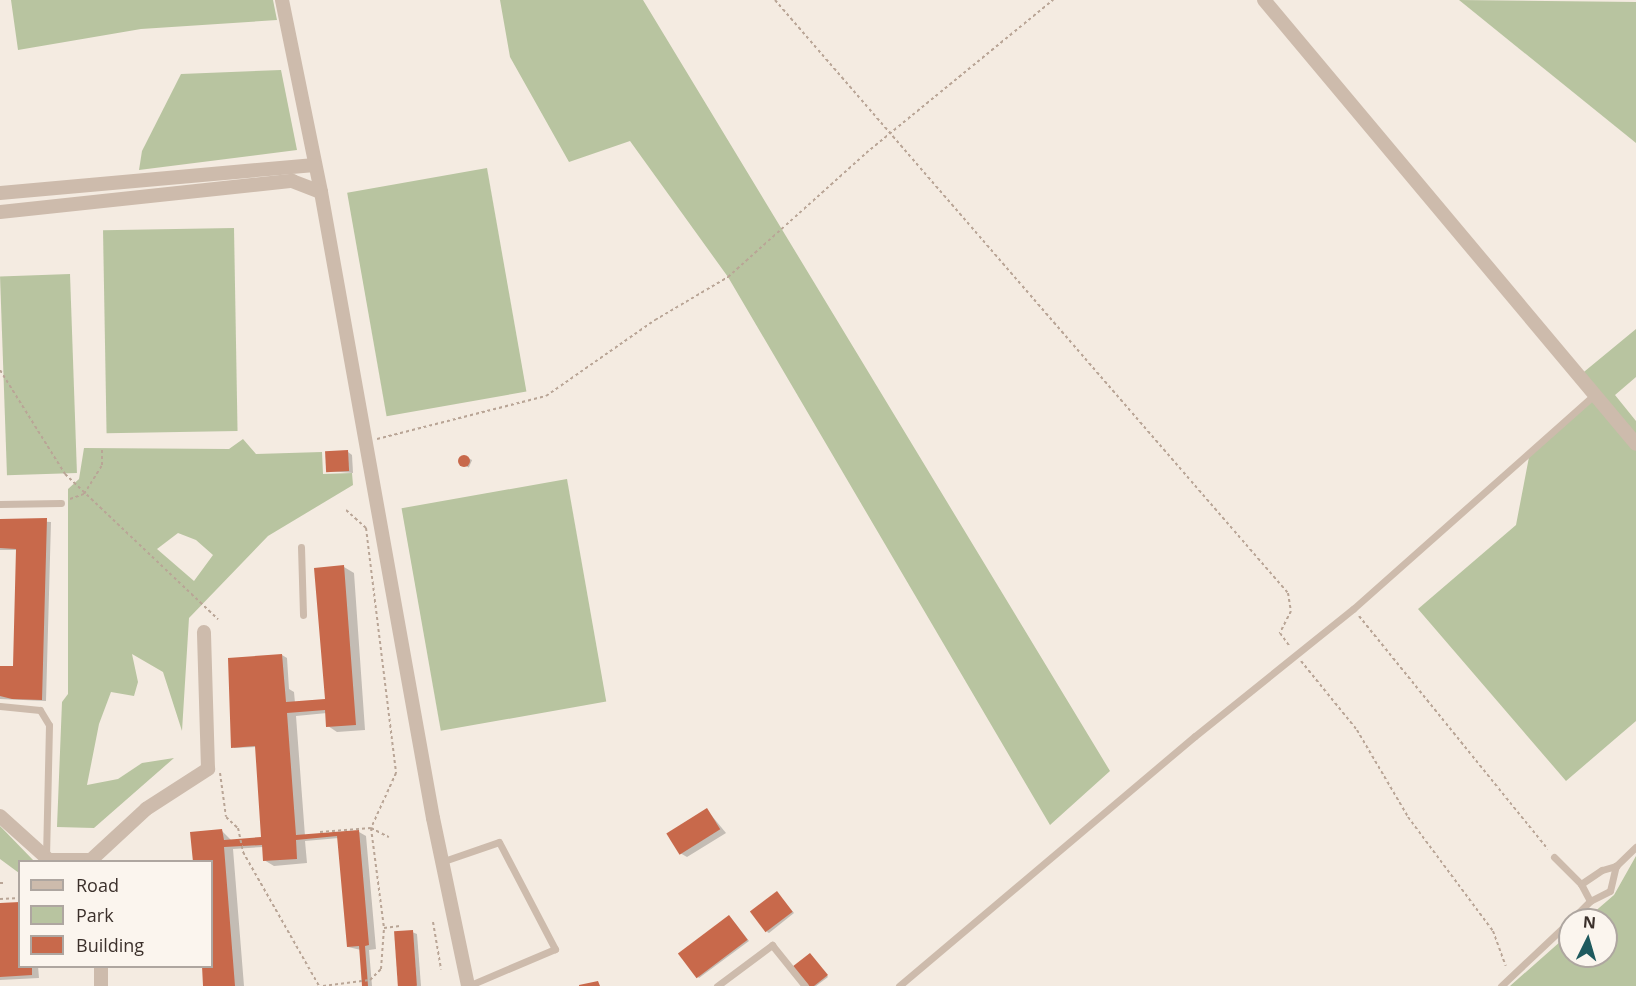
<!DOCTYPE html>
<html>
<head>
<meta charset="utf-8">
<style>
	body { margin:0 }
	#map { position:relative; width:1636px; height:986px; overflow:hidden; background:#f4ebe1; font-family:"Open Sans",sans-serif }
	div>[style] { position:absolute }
	.green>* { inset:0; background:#b8c4a0; transform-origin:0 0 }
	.shadow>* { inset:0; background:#0003; transform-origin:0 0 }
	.building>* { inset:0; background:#c8694b; transform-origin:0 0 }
	.round { border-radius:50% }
	.path>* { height:2px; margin-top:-1px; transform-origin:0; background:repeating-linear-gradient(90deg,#b9a596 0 3px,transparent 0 6px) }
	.service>* { height:7px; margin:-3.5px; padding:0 3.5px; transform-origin:3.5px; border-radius:3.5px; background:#cdbbac }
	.minor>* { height:14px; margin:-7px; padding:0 7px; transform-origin:7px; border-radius:7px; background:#cdbbac }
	span { translate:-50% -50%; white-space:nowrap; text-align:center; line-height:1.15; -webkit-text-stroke:4.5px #fbf5ee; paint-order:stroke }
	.legend { position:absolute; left:18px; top:860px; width:195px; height:108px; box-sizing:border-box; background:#fbf5ee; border:2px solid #aea6a0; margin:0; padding:8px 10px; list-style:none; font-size:18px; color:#3b302b }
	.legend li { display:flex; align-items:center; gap:12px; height:30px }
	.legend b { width:30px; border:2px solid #aea6a0 }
	.north { position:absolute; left:1558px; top:908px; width:60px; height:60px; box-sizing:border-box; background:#fbf5ee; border:2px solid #aea6a0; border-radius:50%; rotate:5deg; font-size:16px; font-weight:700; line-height:24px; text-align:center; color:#3b302b }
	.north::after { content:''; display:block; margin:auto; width:21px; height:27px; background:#1f5a5e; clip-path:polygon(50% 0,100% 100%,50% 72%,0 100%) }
</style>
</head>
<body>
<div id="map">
	<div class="green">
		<i style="clip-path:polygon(11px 0,273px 0,277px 20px,141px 29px,18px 50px)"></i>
		<i style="clip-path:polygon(500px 0,643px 0,1110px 771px,1050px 825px,728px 277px,630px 141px,569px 162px,510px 57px)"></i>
		<i style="clip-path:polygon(1459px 0,1636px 2px,1636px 143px)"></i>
		<i style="clip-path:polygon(281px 70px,297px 150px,139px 170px,142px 151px,181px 74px)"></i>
		<i style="left:487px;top:168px;width:227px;height:142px;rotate:80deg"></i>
		<i style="left:234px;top:228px;width:203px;height:131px;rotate:89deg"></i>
		<i style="left:70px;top:274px;width:199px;height:70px;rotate:88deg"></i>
		<i style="clip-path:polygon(1636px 329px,1636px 377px,1615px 395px,1636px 421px,1636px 721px,1566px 781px,1418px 609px,1516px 525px,1529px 457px,1594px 394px,1579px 376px)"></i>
		<i style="clip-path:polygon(evenodd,243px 439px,256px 454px,322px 452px,323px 474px,352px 473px,353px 485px,268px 536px,189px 618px,182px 731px,163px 672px,132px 654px,138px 682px,134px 696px,111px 692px,99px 724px,87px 785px,118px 779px,142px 763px,174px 758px,94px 828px,57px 827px,62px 702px,68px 694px,68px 489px,79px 479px,84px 448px,229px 449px,243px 439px,178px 533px,196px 540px,213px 555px,194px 581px,157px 549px,178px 533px)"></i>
		<i style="left:567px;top:479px;width:226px;height:168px;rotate:80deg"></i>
		<i style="clip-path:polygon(0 826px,34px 861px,20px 862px,19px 873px,0 859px)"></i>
		<i style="clip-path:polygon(1636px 856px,1636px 986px,1510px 986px,1570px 933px,1570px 956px,1606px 956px,1606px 920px,1585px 920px,1614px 895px)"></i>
	</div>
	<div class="shadow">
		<i style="clip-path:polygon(348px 452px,352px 455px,353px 473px,328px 471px)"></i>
		<i style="left:463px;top:456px;width:10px;height:8px;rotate:24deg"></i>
		<i style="clip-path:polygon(0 519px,51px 522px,46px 701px,0 699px,0 667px,14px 668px,18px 550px,0 550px)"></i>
		<i style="clip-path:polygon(344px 567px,354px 573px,365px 730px,337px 732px,328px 726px,327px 713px,296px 716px,305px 836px,359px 832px,366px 836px,376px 949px,369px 950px,372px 986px,364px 986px,361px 950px,348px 947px,339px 838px,305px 841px,307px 863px,274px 866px,264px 860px,263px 847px,233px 849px,244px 986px,205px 986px,212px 966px,212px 862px,222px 831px,232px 841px,263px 840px,256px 747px,234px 748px,229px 659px,282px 655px,287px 658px,289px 689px,294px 692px,295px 703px,326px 701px)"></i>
		<i style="clip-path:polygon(707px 810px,726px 833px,687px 857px,680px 853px)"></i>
		<i style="clip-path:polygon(778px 894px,794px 913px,769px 933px,767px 932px)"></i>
		<i style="clip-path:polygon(0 904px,20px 966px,38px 966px,39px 978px,0 980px)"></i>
		<i style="clip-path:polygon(731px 918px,749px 941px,699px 978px,698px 977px)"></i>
		<i style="clip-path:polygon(412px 932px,417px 934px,421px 986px,400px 986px)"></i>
		<i style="clip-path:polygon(812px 956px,828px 977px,816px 986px,809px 986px)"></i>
	</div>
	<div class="building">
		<i style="left:348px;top:450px;width:21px;height:23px;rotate:87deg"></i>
		<i class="round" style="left:458px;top:455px;width:12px;height:12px"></i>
		<i style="clip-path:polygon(47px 518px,42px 700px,12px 699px,0 696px,0 666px,13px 666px,16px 549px,0 548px,0 519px)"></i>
		<i style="clip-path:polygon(344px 565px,356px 725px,326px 727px,325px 710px,287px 713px,296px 835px,359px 830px,369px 945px,365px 946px,368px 986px,362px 986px,359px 946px,347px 947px,337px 836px,296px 840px,297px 859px,263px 861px,262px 845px,224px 847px,235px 986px,203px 986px,202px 966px,212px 966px,212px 862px,193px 862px,190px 832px,222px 829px,224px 840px,261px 837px,255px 746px,231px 748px,228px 658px,282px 654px,286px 702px,325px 699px,314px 568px)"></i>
		<i style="left:707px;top:808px;width:25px;height:48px;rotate:58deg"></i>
		<i style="left:777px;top:891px;width:26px;height:34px;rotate:53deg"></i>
		<i style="clip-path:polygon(20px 902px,20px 966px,32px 966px,32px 975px,0 977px,0 903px)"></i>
		<i style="left:729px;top:915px;width:31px;height:64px;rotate:53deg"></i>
		<i style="left:413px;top:930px;width:56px;height:19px;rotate:86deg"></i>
		<i style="clip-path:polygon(810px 953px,828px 975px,814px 986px,807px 986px,792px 967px)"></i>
		<i style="clip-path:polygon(598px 981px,600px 986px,579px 986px,579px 985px)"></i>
	</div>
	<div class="path">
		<i style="left:775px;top:0;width:784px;rotate:49.14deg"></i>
		<i style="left:1288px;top:593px;width:18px;rotate:81deg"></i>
		<i style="left:1291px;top:611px;width:25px;rotate:117deg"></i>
		<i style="left:1280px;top:633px;width:17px;rotate:54deg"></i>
		<i style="left:0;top:370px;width:123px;rotate:58deg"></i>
		<i style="left:65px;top:474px;width:211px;rotate:43.5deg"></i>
		<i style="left:377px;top:439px;width:174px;rotate:-14.3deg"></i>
		<i style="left:546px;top:396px;width:133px;rotate:-34.9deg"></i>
		<i style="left:655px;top:320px;width:85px;rotate:-30.5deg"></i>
		<i style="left:728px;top:277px;width:186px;rotate:-41.9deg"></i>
		<i style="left:866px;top:153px;width:242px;rotate:-39.3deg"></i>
		<i style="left:70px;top:499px;width:15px;rotate:-20deg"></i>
		<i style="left:84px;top:494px;width:34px;rotate:-58deg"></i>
		<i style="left:102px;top:465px;width:17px;rotate:-90deg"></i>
		<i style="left:346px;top:510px;width:27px;rotate:42deg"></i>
		<i style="left:366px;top:528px;width:247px;rotate:83deg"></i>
		<i style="left:396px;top:773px;width:60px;rotate:114.4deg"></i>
		<i style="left:371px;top:828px;width:101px;rotate:82.6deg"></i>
		<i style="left:1359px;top:616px;width:300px;rotate:51deg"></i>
		<i style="left:1301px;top:661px;width:89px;rotate:50.9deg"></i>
		<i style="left:1357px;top:730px;width:101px;rotate:59.6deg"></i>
		<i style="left:1408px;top:817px;width:142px;rotate:53.3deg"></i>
		<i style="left:1493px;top:931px;width:37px;rotate:70deg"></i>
		<i style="left:220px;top:773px;width:44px;rotate:82.2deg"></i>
		<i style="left:226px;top:817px;width:16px;rotate:43deg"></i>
		<i style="left:238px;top:828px;width:25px;rotate:78deg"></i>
		<i style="left:243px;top:852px;width:154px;rotate:60.4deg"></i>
		<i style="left:320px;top:832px;width:51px;rotate:-4.5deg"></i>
		<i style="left:371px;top:828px;width:20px;rotate:27deg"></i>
		<i style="left:0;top:883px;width:5px"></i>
		<i style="left:0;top:899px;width:20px;rotate:-3deg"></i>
		<i style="left:433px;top:922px;width:48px;rotate:80.3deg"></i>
		<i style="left:323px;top:986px;width:47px;rotate:-7.3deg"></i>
		<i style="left:370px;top:980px;width:16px;rotate:-45deg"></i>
		<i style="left:381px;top:969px;width:41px;rotate:-85.8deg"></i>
		<i style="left:384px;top:928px;width:16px;rotate:-7deg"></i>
	</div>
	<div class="service">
		<i style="left:0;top:504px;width:61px;rotate:-0.9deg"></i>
		<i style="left:301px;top:547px;width:68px;rotate:88.3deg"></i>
		<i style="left:0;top:706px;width:40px;rotate:5.7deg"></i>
		<i style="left:40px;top:710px;width:17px;rotate:59deg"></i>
		<i style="left:49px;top:725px;width:132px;rotate:91.3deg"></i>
		<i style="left:1554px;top:857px;width:38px;rotate:45deg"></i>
		<i style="left:1581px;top:884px;width:19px;rotate:62deg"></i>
		<i style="left:441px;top:862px;width:61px;rotate:-19deg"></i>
		<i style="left:499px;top:842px;width:121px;rotate:62.4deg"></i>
		<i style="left:555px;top:949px;width:95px;rotate:157deg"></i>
		<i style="left:1581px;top:884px;width:25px;rotate:-34deg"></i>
		<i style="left:1602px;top:870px;width:15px;rotate:-16deg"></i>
		<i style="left:1571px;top:920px;width:27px;rotate:-45deg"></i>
		<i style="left:1590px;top:901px;width:22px;rotate:-27deg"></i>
		<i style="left:1610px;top:891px;width:26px;rotate:-77deg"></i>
		<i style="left:1616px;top:866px;width:28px;rotate:-44deg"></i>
		<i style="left:717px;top:986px;width:69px;rotate:-36.7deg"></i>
		<i style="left:772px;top:945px;width:53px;rotate:51.2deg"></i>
		<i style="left:899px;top:986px;width:387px;rotate:-40.2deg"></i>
		<i style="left:1195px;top:736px;width:203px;rotate:-38.8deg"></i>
		<i style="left:1353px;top:609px;width:324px;rotate:-41.6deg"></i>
		<i style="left:1501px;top:986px;width:95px;rotate:-43.3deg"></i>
	</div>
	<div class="minor">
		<i style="left:282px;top:0;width:196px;rotate:78.5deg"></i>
		<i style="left:321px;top:192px;width:636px;rotate:79.86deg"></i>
		<i style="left:433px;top:818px;width:172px;rotate:78.2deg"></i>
		<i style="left:1264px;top:0;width:579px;rotate:50.04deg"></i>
		<i style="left:0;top:193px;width:316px;rotate:-5.1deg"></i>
		<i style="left:0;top:212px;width:294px;rotate:-6.1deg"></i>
		<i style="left:292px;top:181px;width:31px;rotate:21deg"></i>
		<i style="left:0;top:816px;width:69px;rotate:42deg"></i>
		<i style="left:50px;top:860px;width:41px"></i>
		<i style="left:91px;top:860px;width:75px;rotate:-42.8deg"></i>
		<i style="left:146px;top:809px;width:74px;rotate:-32.8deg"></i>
		<i style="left:208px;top:769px;width:137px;rotate:-91.7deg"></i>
		<i style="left:101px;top:966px;width:20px;rotate:90deg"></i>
	</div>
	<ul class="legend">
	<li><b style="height:8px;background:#cdbbac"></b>Road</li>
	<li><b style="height:16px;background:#b8c4a0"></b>Park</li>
	<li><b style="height:16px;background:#c8694b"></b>Building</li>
	</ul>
	<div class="north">N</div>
</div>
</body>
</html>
